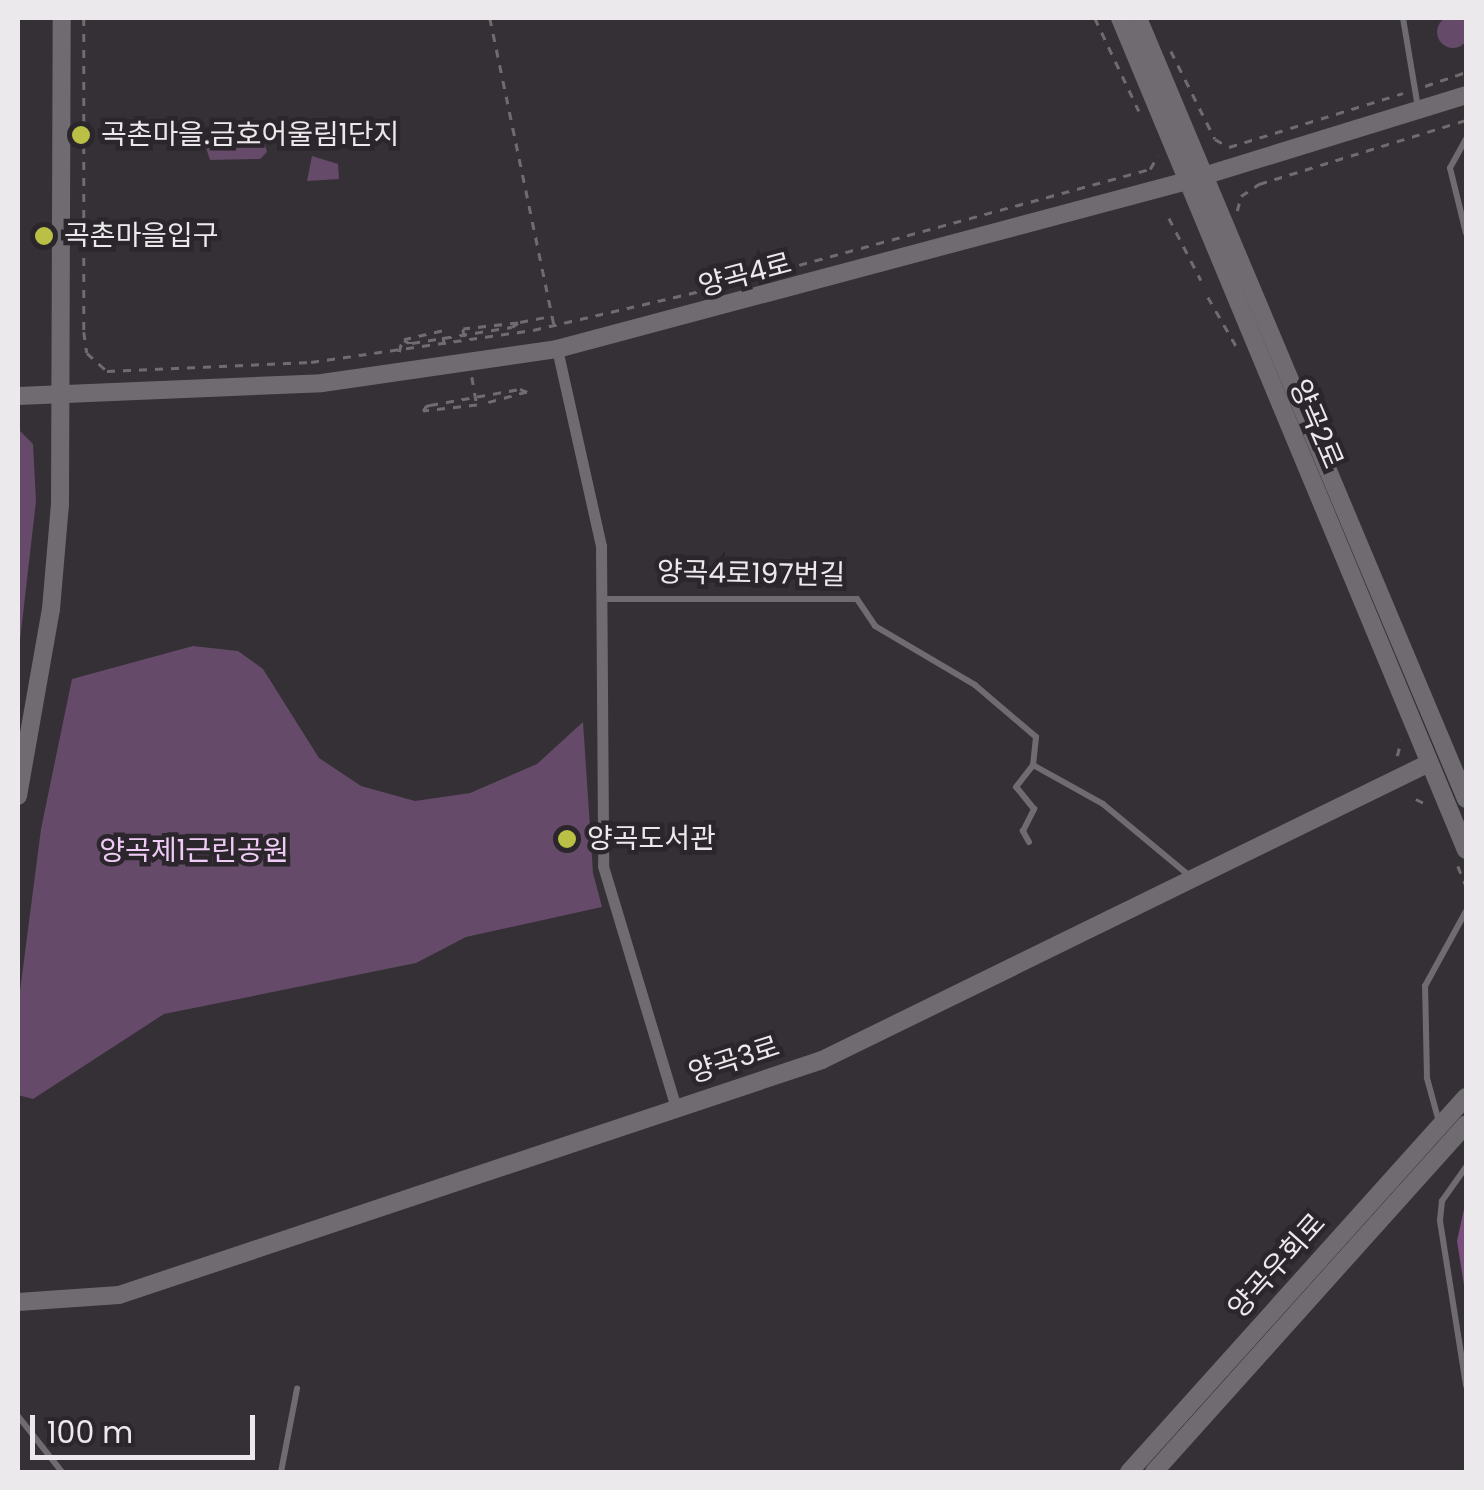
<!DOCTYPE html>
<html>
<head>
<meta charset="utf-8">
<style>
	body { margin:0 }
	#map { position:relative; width:1484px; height:1490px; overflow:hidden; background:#343035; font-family:Poppins,"Noto Sans KR",sans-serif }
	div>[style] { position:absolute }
	.green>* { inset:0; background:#654a69 }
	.round { border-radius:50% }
	.water>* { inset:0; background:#794e7f }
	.path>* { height:2.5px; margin-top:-1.25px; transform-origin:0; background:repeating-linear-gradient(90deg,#6f6b6f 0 8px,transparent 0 16px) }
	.lane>* { height:6px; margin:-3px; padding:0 3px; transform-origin:3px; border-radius:3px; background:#706b71 }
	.street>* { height:11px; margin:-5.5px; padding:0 5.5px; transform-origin:5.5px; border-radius:5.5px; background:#706b71 }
	.secondary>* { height:18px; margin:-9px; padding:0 9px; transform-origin:9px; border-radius:9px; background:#706b71 }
	.dots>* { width:28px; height:28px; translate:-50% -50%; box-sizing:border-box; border:5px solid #2a262b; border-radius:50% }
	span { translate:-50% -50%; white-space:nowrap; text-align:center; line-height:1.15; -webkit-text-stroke:9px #2a262b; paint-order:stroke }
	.poi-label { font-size:28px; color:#ece9ec }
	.left { translate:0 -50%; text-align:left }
	.street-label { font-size:28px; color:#ece9ec }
	.park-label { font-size:28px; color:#f1cbf7 }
	.frame { position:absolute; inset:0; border:20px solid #ece9ec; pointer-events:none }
	.scale { position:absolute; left:30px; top:1415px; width:225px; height:45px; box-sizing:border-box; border:5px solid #ece9ec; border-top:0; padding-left:12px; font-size:30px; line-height:35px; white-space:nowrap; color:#ece9ec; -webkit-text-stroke:8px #2a262b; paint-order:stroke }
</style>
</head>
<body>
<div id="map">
	<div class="green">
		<i class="round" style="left:1437px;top:16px;width:32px;height:32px"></i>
		<i style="clip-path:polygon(210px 129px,260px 129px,267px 152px,260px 159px,210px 160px,203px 138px)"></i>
		<i style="clip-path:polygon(312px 156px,338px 164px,339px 179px,307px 181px)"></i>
		<i style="clip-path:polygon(18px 429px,33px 444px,36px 501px,18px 658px)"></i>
		<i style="clip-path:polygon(193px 646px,238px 651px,263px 669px,319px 758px,361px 786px,415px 801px,470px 793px,537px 764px,583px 722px,593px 873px,602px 907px,466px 937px,416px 963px,164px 1014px,33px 1099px,18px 1095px,20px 991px,41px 829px,72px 679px)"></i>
	</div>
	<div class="water">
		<i style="clip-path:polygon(1466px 1200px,1466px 1298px,1457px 1241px)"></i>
	</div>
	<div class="path">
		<i style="left:84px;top:18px;width:314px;rotate:90deg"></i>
		<i style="left:84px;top:332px;width:21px;rotate:82deg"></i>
		<i style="left:87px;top:353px;width:27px;rotate:42deg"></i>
		<i style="left:107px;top:371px;width:204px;rotate:-2.5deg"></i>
		<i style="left:311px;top:362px;width:224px;rotate:-8.2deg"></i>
		<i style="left:533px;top:330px;width:194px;rotate:-13.1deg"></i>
		<i style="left:722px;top:286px;width:444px;rotate:-15.3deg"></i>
		<i style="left:1150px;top:169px;width:16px;rotate:-60deg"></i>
		<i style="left:490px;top:18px;width:313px;rotate:78.2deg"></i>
		<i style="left:1095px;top:18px;width:103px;rotate:64.7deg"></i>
		<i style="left:1171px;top:51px;width:98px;rotate:63.4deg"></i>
		<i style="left:1215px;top:139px;width:16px;rotate:30deg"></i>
		<i style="left:1229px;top:147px;width:182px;rotate:-17.2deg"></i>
		<i style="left:1425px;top:86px;width:43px;rotate:-18.9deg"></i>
		<i style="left:1237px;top:211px;width:16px;rotate:-75deg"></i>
		<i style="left:1241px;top:196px;width:22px;rotate:-34deg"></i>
		<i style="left:1259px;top:184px;width:217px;rotate:-17.2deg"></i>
		<i style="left:1169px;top:218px;width:70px;rotate:62.7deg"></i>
		<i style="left:1208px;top:297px;width:62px;rotate:60.1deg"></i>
		<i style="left:520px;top:322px;width:32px;rotate:-11deg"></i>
		<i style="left:444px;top:345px;width:14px;rotate:-98deg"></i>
		<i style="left:442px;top:331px;width:39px;rotate:167deg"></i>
		<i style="left:404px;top:340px;width:6px;rotate:31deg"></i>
		<i style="left:409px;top:343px;width:3px"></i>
		<i style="left:412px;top:343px;width:101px;rotate:-9.1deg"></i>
		<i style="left:512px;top:327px;width:7px;rotate:-34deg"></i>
		<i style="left:518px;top:323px;width:55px;rotate:173.8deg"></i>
		<i style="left:463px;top:329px;width:11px;rotate:80deg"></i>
		<i style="left:399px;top:352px;width:12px;rotate:-76deg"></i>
		<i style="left:472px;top:377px;width:28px;rotate:80deg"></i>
		<i style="left:477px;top:405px;width:54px;rotate:173.7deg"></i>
		<i style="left:423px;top:411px;width:6px;rotate:-59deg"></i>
		<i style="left:426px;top:406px;width:4px;rotate:-14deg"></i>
		<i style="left:430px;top:405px;width:91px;rotate:-10.1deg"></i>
		<i style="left:520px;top:389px;width:8px;rotate:23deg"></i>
		<i style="left:527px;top:392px;width:46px;rotate:164.7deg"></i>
		<i style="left:1397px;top:756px;width:16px;rotate:-75deg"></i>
		<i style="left:1416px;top:799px;width:13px;rotate:27deg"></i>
		<i style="left:1458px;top:866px;width:22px;rotate:68deg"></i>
	</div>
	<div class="lane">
		<i style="left:1403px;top:18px;width:91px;rotate:80.5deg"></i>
		<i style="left:1466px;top:139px;width:33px;rotate:119deg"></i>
		<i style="left:1450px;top:168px;width:67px;rotate:76.2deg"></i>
		<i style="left:604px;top:599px;width:253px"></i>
		<i style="left:857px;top:599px;width:32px;rotate:56deg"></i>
		<i style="left:875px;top:626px;width:116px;rotate:30.5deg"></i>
		<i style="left:975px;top:685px;width:80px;rotate:40.4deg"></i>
		<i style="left:1036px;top:737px;width:28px;rotate:96deg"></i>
		<i style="left:1033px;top:765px;width:80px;rotate:29.1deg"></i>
		<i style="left:1103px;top:804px;width:116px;rotate:39.7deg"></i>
		<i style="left:1029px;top:842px;width:13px;rotate:-119deg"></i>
		<i style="left:1023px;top:831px;width:25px;rotate:-63deg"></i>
		<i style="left:1034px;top:809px;width:28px;rotate:-129deg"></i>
		<i style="left:1016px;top:787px;width:28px;rotate:-52deg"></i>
		<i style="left:1439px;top:1122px;width:46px;rotate:-105.3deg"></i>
		<i style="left:1427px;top:1078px;width:92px;rotate:-91.2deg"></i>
		<i style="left:1425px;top:986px;width:85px;rotate:-61.3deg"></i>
		<i style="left:1466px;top:1167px;width:42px;rotate:125.2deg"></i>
		<i style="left:1442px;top:1201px;width:20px;rotate:96deg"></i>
		<i style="left:1440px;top:1221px;width:167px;rotate:81deg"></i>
		<i style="left:18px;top:1416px;width:71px;rotate:51.8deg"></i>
		<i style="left:281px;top:1472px;width:85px;rotate:-79.1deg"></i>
	</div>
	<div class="street">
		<i style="left:557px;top:349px;width:202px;rotate:77.4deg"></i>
		<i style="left:601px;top:546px;width:320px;rotate:89.6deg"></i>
		<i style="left:603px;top:866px;width:253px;rotate:73.2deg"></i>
	</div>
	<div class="secondary">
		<i style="left:1120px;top:18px;width:901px;rotate:67.42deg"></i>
		<i style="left:1138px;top:18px;width:847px;rotate:67.22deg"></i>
		<i style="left:18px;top:396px;width:304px;rotate:-2.4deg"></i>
		<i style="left:322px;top:383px;width:237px;rotate:-8.2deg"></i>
		<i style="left:557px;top:349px;width:652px;rotate:-14.93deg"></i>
		<i style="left:1187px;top:181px;width:292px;rotate:-17.1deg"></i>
		<i style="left:18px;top:796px;width:190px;rotate:-80deg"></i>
		<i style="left:51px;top:609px;width:104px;rotate:-85.1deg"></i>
		<i style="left:60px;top:505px;width:487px;rotate:-89.8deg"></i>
		<i style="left:18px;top:1302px;width:101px;rotate:-4deg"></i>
		<i style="left:119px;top:1295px;width:741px;rotate:-18.48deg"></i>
		<i style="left:822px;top:1060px;width:676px;rotate:-26.07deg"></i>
		<i style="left:1129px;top:1472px;width:504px;rotate:-48.06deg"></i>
		<i style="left:1154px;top:1472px;width:467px;rotate:-48.1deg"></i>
	</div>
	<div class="dots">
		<i style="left:81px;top:135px;background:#bac045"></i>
		<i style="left:44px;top:236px;background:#bac045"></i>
		<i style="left:567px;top:839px;background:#bac045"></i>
	</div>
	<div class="poi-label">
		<span class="left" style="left:101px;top:135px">곡촌마을.금호어울림1단지</span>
		<span class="left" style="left:64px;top:236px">곡촌마을입구</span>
		<span class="left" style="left:587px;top:839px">양곡도서관</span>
	</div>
	<div class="street-label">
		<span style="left:745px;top:275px;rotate:-15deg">양곡4로</span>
		<span style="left:1316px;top:424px;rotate:67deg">양곡2로</span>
		<span style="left:751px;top:574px;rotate:1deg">양곡4로197번길</span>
		<span style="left:734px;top:1060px;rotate:-18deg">양곡3로</span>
		<span style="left:1277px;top:1266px;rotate:-48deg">양곡우회로</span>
	</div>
	<div class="park-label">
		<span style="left:194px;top:851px">양곡제1근린공원</span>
	</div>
	<div class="frame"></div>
	<div class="scale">100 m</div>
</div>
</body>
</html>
